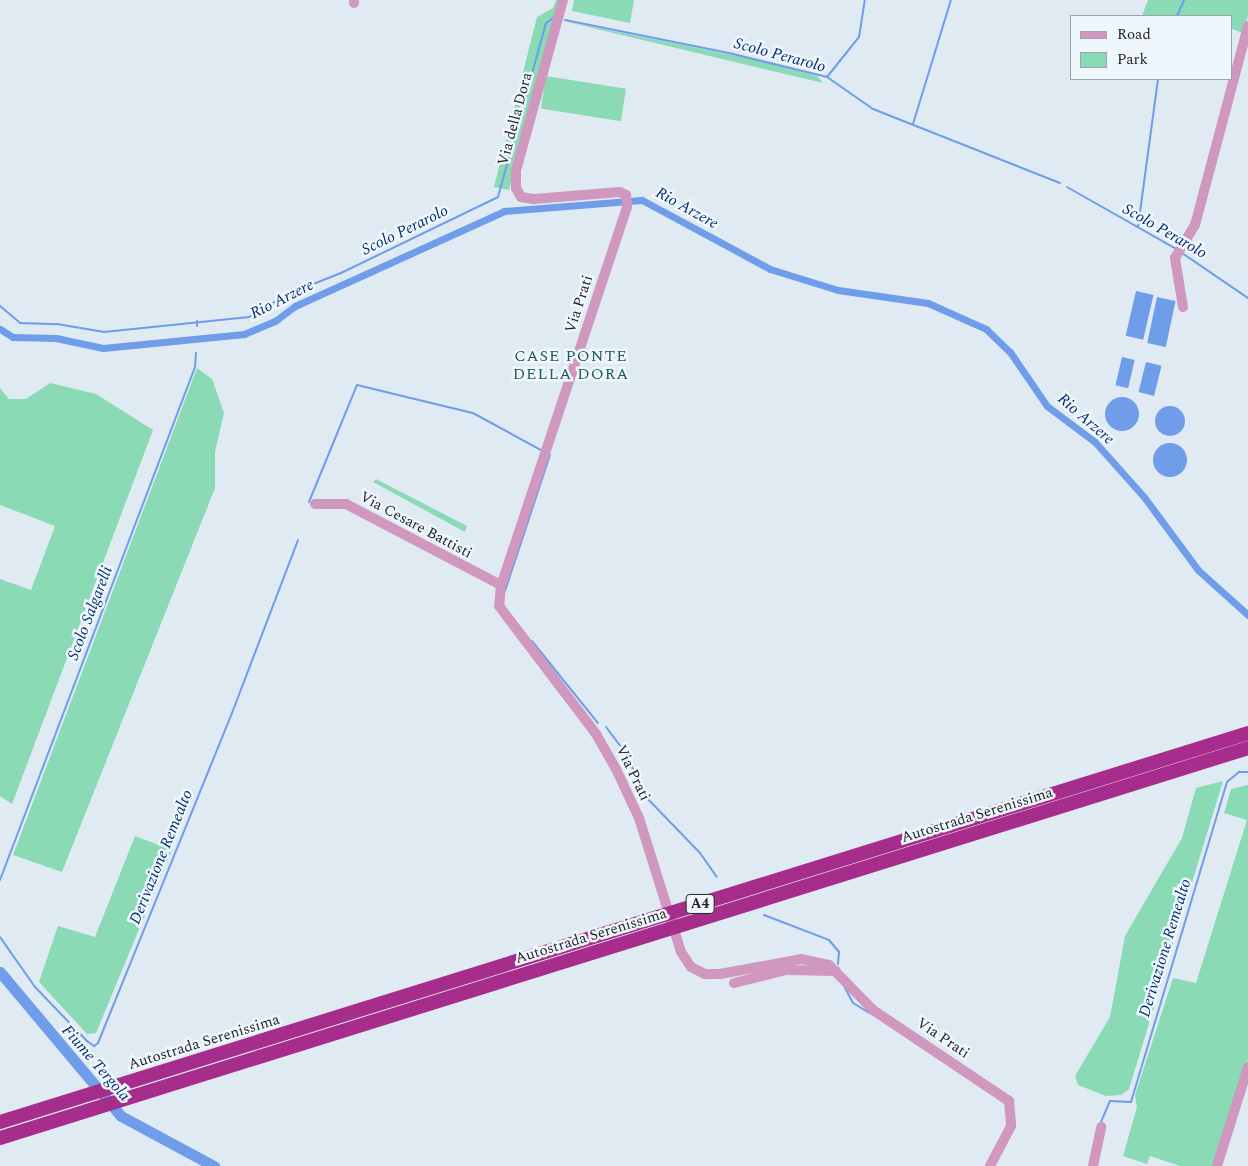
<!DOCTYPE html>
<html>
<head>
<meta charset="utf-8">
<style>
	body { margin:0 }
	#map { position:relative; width:1248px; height:1166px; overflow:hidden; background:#e0eaf2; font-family:Spectral,serif }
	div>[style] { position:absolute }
	.green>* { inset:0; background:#89dab5; transform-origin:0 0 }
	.water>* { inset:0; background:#6f9dea; transform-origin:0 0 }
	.round { border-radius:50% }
	.stream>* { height:2px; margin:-1px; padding:0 1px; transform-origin:1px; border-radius:1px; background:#6f9dea }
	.canal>* { height:7px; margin:-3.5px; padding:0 3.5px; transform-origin:3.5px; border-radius:3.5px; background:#6f9dea }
	.river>* { height:11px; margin:-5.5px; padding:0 5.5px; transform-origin:5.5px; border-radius:5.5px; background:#6f9dea }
	.minor>* { height:10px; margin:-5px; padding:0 5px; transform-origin:5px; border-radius:5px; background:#d098be }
	.highway>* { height:14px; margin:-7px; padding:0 7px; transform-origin:7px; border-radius:7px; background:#a62d8b }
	span { translate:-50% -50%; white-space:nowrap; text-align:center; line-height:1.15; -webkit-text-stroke:5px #eff7fd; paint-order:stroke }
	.shield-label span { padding:1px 4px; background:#eff7fd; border:1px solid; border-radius:4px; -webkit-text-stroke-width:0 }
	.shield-label { font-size:14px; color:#222528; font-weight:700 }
	.street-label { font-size:15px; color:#222528 }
	.water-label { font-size:16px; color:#032c6f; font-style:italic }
	.neighbourhood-label { font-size:16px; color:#1f5a5a; letter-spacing:1px }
	.legend { position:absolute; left:1070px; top:15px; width:162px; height:65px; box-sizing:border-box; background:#eff7fd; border:1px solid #9da3a8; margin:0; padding:6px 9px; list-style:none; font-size:15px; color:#222528 }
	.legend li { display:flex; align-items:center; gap:10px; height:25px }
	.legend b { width:25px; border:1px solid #9da3a8 }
</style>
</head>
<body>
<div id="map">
	<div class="green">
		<i style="clip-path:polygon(556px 0,560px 0,509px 190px,494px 187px,537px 17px,553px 8px)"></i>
		<i style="clip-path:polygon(574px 0,634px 0,630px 23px,572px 11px)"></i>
		<i style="clip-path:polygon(1148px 0,1248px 0,1248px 16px,1243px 33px,1232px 29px,1232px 16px,1142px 16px)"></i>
		<i style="clip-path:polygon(563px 21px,747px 58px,817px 76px,823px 83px)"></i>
		<i style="left:546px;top:76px;width:81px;height:33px;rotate:9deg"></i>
		<i style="clip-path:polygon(197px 368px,212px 379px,224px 413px,215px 452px,215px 488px,62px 872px,13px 855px)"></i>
		<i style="clip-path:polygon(50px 383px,96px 394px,153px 430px,12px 804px,0 796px,0 579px,31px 590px,55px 526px,0 505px,0 388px,9px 399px,26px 399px)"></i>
		<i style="clip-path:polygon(376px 479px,467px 526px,465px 532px,373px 482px)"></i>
		<i style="clip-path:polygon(1223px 781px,1129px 1089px,1121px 1095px,1106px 1096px,1078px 1085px,1075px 1076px,1110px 1017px,1125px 936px,1182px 838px,1196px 788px)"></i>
		<i style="clip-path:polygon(1248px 785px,1248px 1059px,1215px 1166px,1180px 1166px,1150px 1156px,1147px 1164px,1123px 1156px,1137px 1107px,1135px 1095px,1173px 978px,1196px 983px,1247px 820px,1224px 813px,1231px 789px)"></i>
		<i style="clip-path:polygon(135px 836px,172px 850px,96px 1033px,87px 1034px,39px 982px,58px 926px,95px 937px)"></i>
	</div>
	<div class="water">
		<i style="left:1136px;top:291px;width:18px;height:46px;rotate:13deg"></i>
		<i style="left:1157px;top:297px;width:19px;height:47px;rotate:12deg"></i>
		<i style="left:1122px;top:357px;width:13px;height:29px;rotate:13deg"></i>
		<i style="left:1146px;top:362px;width:16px;height:31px;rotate:14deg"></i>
		<i class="round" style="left:1105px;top:397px;width:34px;height:34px"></i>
		<i class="round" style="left:1155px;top:406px;width:30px;height:30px"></i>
		<i class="round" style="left:1153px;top:443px;width:34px;height:34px"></i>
	</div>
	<div class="stream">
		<i style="left:1177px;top:16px;width:17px;rotate:-66deg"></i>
		<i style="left:565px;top:20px;width:167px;rotate:11.4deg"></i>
		<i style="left:729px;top:53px;width:101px;rotate:13.8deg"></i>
		<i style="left:827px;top:77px;width:56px;rotate:34.8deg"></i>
		<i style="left:873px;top:109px;width:201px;rotate:21.6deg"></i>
		<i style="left:827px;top:77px;width:51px;rotate:-51.3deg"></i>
		<i style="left:859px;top:37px;width:37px;rotate:-81deg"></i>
		<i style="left:913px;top:124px;width:130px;rotate:-73deg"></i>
		<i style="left:1067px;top:187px;width:125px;rotate:29.6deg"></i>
		<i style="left:1138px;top:227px;width:149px;rotate:-82.3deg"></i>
		<i style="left:1182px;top:253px;width:80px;rotate:34.3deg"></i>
		<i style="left:0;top:306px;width:26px;rotate:40deg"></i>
		<i style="left:20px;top:323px;width:37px;rotate:2deg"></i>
		<i style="left:57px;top:324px;width:48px;rotate:9.7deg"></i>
		<i style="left:104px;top:332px;width:146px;rotate:-5.9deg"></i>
		<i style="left:249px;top:317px;width:45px;rotate:-30.5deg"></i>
		<i style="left:288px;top:294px;width:57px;rotate:-21.6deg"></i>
		<i style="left:341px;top:273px;width:174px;rotate:-25.8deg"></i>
		<i style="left:498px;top:197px;width:180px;rotate:-74.6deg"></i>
		<i style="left:546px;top:23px;width:11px;rotate:-34deg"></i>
		<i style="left:197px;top:321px;width:5px;rotate:90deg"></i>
		<i style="left:309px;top:502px;width:126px;rotate:-67.7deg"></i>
		<i style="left:357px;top:385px;width:119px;rotate:13.6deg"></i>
		<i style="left:473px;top:413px;width:77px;rotate:28.6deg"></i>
		<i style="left:505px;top:591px;width:143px;rotate:-71.7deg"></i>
		<i style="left:532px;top:641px;width:105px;rotate:51.2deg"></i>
		<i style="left:606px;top:727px;width:35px;rotate:53deg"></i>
		<i style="left:627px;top:755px;width:43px;rotate:67deg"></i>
		<i style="left:644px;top:795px;width:81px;rotate:46deg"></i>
		<i style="left:700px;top:853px;width:29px;rotate:55deg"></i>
		<i style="left:0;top:880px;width:549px;rotate:-69.19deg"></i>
		<i style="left:195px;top:367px;width:14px;rotate:-86deg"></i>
		<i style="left:764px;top:915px;width:70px;rotate:21deg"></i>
		<i style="left:829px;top:940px;width:16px;rotate:50deg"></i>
		<i style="left:839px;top:952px;width:12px;rotate:95deg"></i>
		<i style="left:0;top:937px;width:61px;rotate:55deg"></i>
		<i style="left:35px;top:987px;width:75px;rotate:46.1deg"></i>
		<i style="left:87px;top:1041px;width:9px;rotate:36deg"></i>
		<i style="left:94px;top:1046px;width:5px;rotate:-37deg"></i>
		<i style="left:98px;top:1043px;width:356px;rotate:-67.9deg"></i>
		<i style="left:232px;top:713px;width:185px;rotate:-69.1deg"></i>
		<i style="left:844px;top:986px;width:19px;rotate:62deg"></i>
		<i style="left:853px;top:1003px;width:21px;rotate:31deg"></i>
		<i style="left:1101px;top:1122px;width:23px;rotate:-67deg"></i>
		<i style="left:1110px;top:1101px;width:21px;rotate:3deg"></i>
		<i style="left:1131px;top:1102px;width:334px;rotate:-73.3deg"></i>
		<i style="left:1227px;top:782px;width:16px;rotate:-40deg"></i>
		<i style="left:1239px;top:772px;width:9px"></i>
	</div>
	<div class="canal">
		<i style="left:0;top:329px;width:15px;rotate:32deg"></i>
		<i style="left:13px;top:337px;width:43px;rotate:1.3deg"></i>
		<i style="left:56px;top:338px;width:48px;rotate:12deg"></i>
		<i style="left:103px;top:348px;width:142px;rotate:-5.7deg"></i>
		<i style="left:244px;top:334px;width:34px;rotate:-23deg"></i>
		<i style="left:275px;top:321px;width:25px;rotate:-37deg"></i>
		<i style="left:295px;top:306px;width:230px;rotate:-24.4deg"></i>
		<i style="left:504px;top:211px;width:138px;rotate:-4.6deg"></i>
		<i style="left:642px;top:200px;width:145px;rotate:28.3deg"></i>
		<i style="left:770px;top:269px;width:71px;rotate:17.2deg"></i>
		<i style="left:838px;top:290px;width:91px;rotate:8.2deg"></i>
		<i style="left:928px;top:303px;width:64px;rotate:24.1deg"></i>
		<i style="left:986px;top:329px;width:33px;rotate:44deg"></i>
		<i style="left:1010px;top:352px;width:65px;rotate:55.6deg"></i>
		<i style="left:1047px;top:406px;width:60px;rotate:36.9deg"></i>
		<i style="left:1095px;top:442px;width:74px;rotate:48.3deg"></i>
		<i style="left:1144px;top:497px;width:91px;rotate:53.5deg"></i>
		<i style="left:1198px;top:570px;width:67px;rotate:42deg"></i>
	</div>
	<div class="river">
		<i style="left:0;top:972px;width:188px;rotate:50deg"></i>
		<i style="left:121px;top:1116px;width:106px;rotate:28.3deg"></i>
	</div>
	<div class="minor">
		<i style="left:563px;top:0;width:177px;rotate:105.4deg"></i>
		<i style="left:516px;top:171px;width:17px;rotate:90deg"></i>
		<i style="left:516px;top:188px;width:10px;rotate:61deg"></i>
		<i style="left:521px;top:197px;width:13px;rotate:9deg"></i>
		<i style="left:534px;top:199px;width:86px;rotate:-4.7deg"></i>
		<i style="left:620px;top:192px;width:7px;rotate:27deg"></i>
		<i style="left:626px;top:195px;width:12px;rotate:85deg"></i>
		<i style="left:627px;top:207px;width:398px;rotate:108.4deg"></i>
		<i style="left:501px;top:585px;width:21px;rotate:95deg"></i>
		<i style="left:499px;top:606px;width:161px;rotate:52.8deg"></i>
		<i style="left:596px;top:734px;width:40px;rotate:60.3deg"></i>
		<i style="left:616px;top:769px;width:54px;rotate:64.9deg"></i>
		<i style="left:639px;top:818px;width:140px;rotate:72.6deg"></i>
		<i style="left:681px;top:952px;width:18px;rotate:56deg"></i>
		<i style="left:691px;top:967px;width:16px;rotate:27deg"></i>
		<i style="left:705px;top:974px;width:15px"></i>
		<i style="left:720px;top:974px;width:82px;rotate:-10.5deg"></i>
		<i style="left:801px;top:959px;width:29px;rotate:12deg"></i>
		<i style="left:829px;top:965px;width:63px;rotate:45.6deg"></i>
		<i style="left:873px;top:1010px;width:164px;rotate:33.8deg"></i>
		<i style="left:1009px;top:1101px;width:25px;rotate:85deg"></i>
		<i style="left:1011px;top:1126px;width:45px;rotate:117.7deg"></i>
		<i style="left:354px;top:3px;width:3px;rotate:-90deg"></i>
		<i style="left:1183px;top:307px;width:50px;rotate:-99.3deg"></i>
		<i style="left:1175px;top:258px;width:39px;rotate:-59deg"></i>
		<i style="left:1195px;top:225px;width:206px;rotate:-75.1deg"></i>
		<i style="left:315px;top:504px;width:31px"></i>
		<i style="left:346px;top:504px;width:175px;rotate:27.6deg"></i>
		<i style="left:734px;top:983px;width:54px;rotate:-14deg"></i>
		<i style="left:786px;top:970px;width:50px;rotate:1.1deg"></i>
		<i style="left:1093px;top:1166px;width:40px;rotate:-78deg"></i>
		<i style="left:1217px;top:1166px;width:104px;rotate:-72.6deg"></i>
	</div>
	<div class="highway">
		<i style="left:0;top:1122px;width:1307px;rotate:-17.31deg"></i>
		<i style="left:0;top:1138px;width:1308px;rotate:-17.35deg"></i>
	</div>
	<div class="shield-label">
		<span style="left:700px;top:904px">A4</span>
	</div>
	<div class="street-label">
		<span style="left:515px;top:119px;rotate:-75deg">Via della Dora</span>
		<span style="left:579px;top:304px;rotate:-72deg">Via Prati</span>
		<span style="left:416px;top:525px;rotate:28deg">Via Cesare Battisti</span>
		<span style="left:633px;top:773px;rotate:64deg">Via Prati</span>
		<span style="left:977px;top:815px;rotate:-17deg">Autostrada Serenissima</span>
		<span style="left:591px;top:936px;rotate:-17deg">Autostrada Serenissima</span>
		<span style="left:943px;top:1038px;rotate:34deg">Via Prati</span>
		<span style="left:204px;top:1042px;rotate:-17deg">Autostrada Serenissima</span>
	</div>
	<div class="water-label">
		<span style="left:780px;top:55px;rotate:15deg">Scolo Perarolo</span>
		<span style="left:687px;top:208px;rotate:29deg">Rio Arzere</span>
		<span style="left:405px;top:230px;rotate:-26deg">Scolo Perarolo</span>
		<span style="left:1165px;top:231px;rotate:30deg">Scolo Perarolo</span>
		<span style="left:282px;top:299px;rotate:-27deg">Rio Arzere</span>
		<span style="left:1086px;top:419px;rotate:41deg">Rio Arzere</span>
		<span style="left:90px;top:613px;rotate:-69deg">Scolo Salgarelli</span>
		<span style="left:161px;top:857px;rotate:-68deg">Derivazione Remealto</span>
		<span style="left:1165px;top:948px;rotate:-73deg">Derivazione Remealto</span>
		<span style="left:96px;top:1063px;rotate:49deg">Fiume Tergola</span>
	</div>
	<div class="neighbourhood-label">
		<span style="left:571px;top:365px">CASE PONTE<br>DELLA DORA</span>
	</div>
	<ul class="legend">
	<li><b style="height:6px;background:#d098be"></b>Road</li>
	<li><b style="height:14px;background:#89dab5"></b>Park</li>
	</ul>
</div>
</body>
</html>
